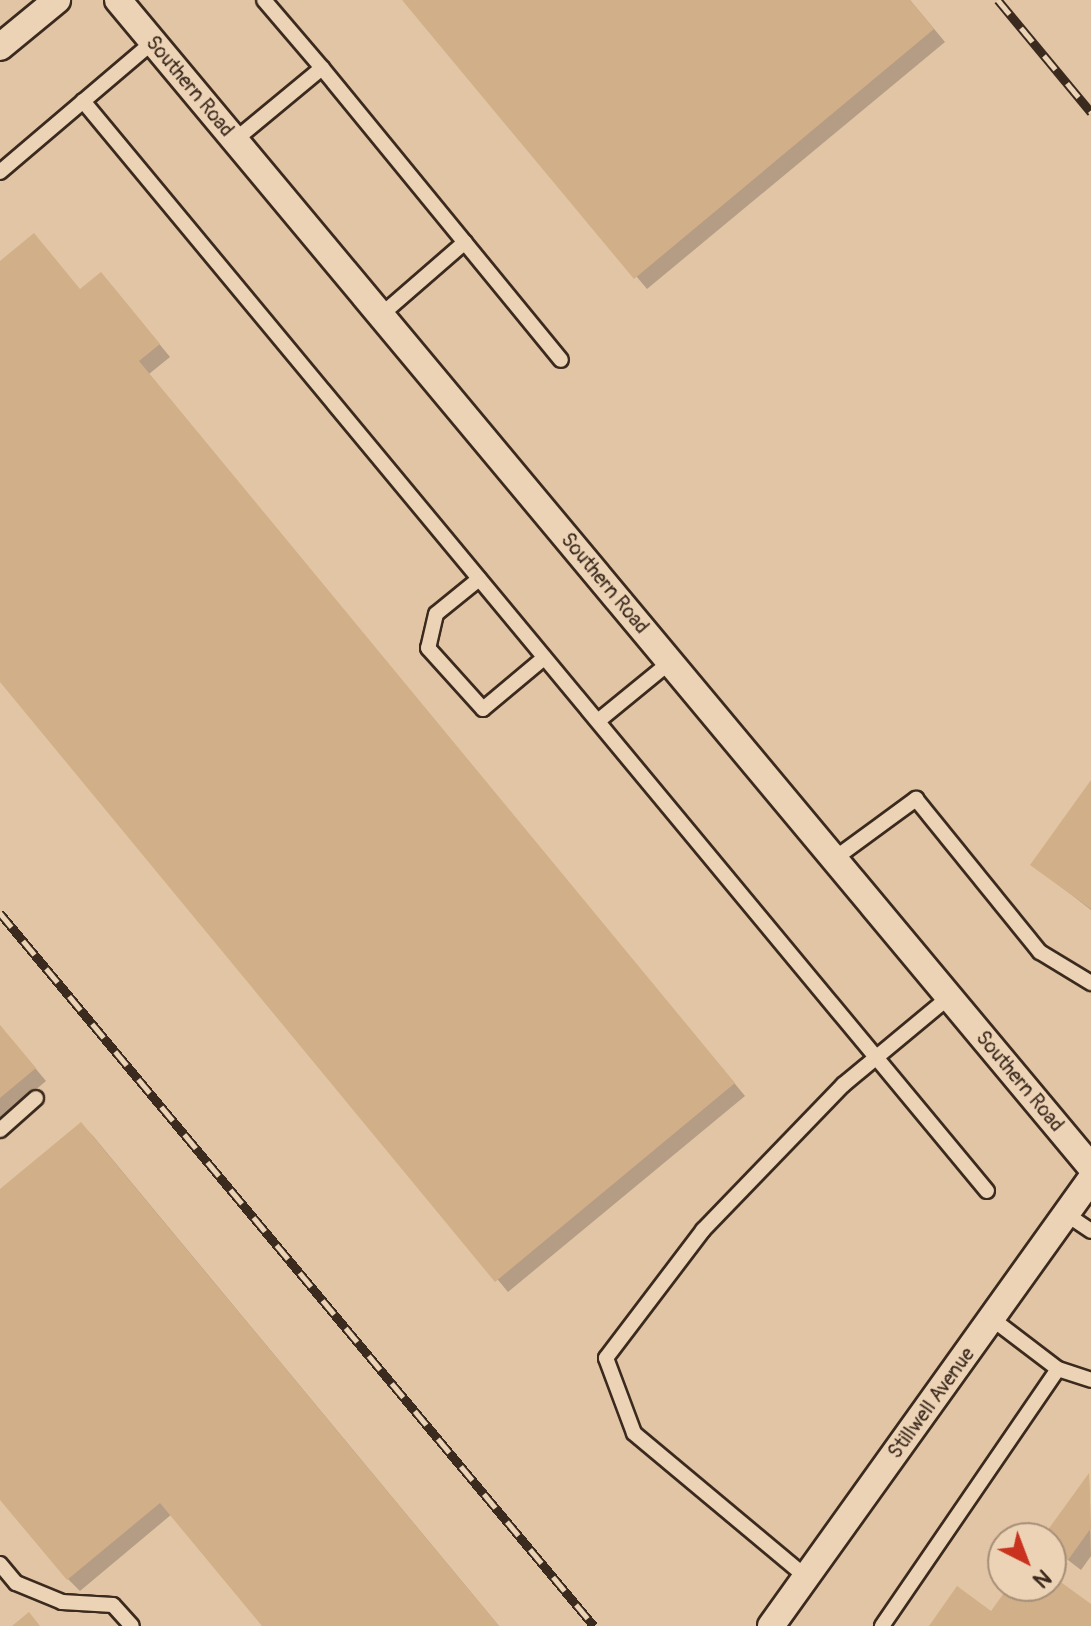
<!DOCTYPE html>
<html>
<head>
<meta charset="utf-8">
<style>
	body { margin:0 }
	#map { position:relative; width:1091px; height:1626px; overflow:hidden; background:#edd3b5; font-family:Pangolin,sans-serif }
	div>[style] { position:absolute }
	.built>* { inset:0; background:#e2c5a5 }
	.shadow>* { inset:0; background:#0003 }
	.building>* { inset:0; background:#d1af88 }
	.roads { filter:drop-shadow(2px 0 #3b2a1e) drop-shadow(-2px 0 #3b2a1e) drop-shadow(0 2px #3b2a1e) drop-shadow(0 -2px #3b2a1e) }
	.service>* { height:14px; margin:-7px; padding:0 7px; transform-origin:7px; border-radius:7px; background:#edd3b5 }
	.minor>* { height:26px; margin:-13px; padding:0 13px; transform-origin:13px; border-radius:13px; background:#edd3b5 }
	.rail>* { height:9px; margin-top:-4.5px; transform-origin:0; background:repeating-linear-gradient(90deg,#edd3b5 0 18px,#3b2a1e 0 36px); box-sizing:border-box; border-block:2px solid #3b2a1e }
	span { translate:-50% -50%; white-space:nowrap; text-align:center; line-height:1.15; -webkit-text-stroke:6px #edd3b5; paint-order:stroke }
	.street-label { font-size:20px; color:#3b2a1e }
	.north { position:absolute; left:987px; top:1522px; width:80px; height:80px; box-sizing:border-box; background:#edd3b5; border:2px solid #a68f79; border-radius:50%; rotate:138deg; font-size:22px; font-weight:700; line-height:32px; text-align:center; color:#3b2a1e }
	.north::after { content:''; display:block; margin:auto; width:28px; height:36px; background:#c8321e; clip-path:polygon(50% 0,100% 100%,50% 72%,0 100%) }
</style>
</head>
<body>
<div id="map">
	<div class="built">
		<i style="clip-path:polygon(evenodd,0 0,1091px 0,1091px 1626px,0 1626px,0 0,1003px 1538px,1051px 1538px,1051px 1586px,1003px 1586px,1003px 1538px)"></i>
	</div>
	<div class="shadow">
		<i style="clip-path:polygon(405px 0,910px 0,945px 42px,647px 289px)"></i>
		<i style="clip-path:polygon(0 263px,81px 291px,112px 286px,170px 357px,149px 374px,745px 1096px,508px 1292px,0 679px)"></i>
		<i style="clip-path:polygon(1091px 784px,1091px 910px,1033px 865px)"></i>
		<i style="clip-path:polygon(0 1026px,46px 1081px,0 1120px)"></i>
		<i style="clip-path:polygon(81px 1124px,93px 1136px,499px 1626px,265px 1626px,172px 1514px,80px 1591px,68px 1579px,0 1497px,0 1191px)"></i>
		<i style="clip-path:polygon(1089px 1476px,1091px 1556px,1081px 1570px,1051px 1547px,1051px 1538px,1044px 1538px)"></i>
	</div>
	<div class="building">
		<i style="clip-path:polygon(402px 0,910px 0,934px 29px,634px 279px)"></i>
		<i style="clip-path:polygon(34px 233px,80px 289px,101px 272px,160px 344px,139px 361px,735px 1083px,495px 1282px,0 682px,0 261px)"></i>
		<i style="clip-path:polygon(1091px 780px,1091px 909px,1030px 865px)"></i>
		<i style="clip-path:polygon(0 1025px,36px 1068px,0 1098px)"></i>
		<i style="clip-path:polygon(81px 1122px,499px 1626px,262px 1626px,160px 1503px,67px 1580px,0 1500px,0 1189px)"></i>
		<i style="clip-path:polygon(1089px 1473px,1091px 1528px,1068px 1560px,1051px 1547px,1051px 1538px,1042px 1538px)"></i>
		<i style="clip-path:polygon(1051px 1575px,1091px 1604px,1091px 1626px,929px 1626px,957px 1586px,991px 1611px,1009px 1586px,1051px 1586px)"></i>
		<i style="clip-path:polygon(29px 1612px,40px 1626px,12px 1626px)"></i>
	</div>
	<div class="roads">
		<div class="service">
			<i style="left:322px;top:68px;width:377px;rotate:50.7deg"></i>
			<i style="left:83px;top:101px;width:1416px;rotate:50.33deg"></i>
			<i style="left:235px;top:140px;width:113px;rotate:-39.6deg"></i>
			<i style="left:322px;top:68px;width:89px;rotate:-130.5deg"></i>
			<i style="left:0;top:172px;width:201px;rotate:-40.4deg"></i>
			<i style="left:381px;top:315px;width:111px;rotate:-41deg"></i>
			<i style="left:479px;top:579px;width:55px;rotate:140.9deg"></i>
			<i style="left:436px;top:614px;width:35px;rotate:103deg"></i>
			<i style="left:428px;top:648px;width:82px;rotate:48deg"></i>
			<i style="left:483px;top:709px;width:80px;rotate:-39.9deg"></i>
			<i style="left:598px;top:721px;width:93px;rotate:-39.3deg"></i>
			<i style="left:834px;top:859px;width:102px;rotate:-36.2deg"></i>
			<i style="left:916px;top:799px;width:197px;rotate:51deg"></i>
			<i style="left:1040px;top:952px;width:60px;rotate:31.3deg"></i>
			<i style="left:0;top:1130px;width:48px;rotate:-41.6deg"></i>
			<i style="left:1066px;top:1214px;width:30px;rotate:34deg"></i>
			<i style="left:1058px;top:1369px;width:35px;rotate:18deg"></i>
			<i style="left:0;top:1564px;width:25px;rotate:50deg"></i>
			<i style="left:16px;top:1583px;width:50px;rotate:22.4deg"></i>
			<i style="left:62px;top:1602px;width:51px;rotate:3.4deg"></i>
			<i style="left:113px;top:1605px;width:28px;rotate:48deg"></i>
			<i style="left:806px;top:1577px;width:224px;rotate:-140.1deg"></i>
			<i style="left:634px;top:1433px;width:80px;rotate:-110.5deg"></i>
			<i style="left:606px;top:1358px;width:161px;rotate:-52.8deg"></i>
			<i style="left:703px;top:1230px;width:202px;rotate:-46deg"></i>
			<i style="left:843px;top:1085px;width:138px;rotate:-39.7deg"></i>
			<i style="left:882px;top:1626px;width:311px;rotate:-55.6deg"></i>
			<i style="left:1058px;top:1369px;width:84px;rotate:-142.7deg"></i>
		</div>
		<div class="minor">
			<i style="left:118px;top:0;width:1519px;rotate:50.18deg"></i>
			<i style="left:0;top:47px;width:74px;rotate:-39.5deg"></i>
			<i style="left:771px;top:1626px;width:550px;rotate:-54.4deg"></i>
		</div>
	</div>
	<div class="rail">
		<i style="left:998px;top:0;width:146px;rotate:50.3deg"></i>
		<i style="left:0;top:913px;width:928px;rotate:50.2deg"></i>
	</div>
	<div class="street-label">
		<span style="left:190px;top:86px;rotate:50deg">Southern Road</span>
		<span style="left:605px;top:583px;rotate:50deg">Southern Road</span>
		<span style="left:1020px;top:1081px;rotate:50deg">Southern Road</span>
		<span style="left:931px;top:1403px;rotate:-54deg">Stillwell Avenue</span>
	</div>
	<div class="north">N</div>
</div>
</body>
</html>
